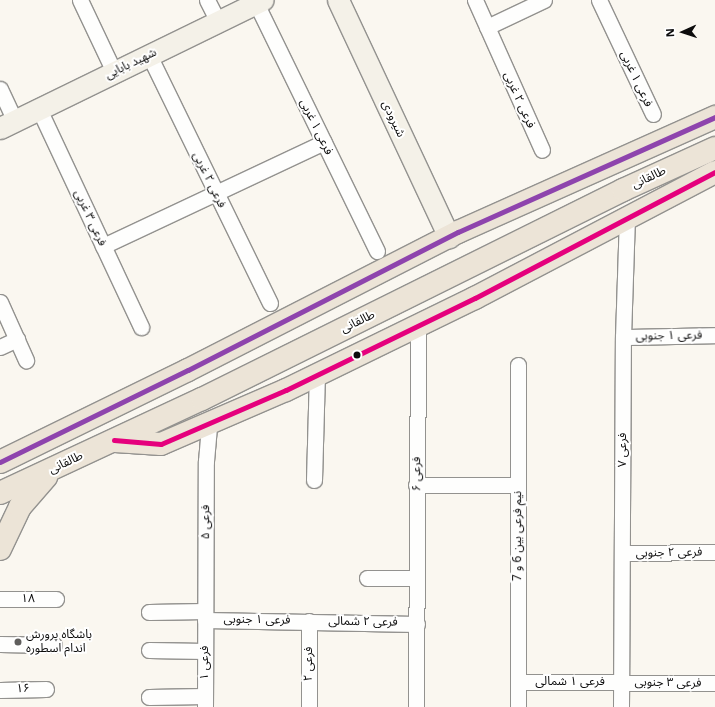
<!DOCTYPE html>
<html>
<head>
<meta charset="utf-8">
<style>
	body { margin:0 }
	#map { position:relative; width:715px; height:707px; overflow:hidden; background:#faf7f0; font-family:Georgia,"Noto Sans Arabic",serif }
	div>[style] { position:absolute }
	.roads { filter:drop-shadow(1px 0 #93928f) drop-shadow(-1px 0 #93928f) drop-shadow(0 1px #93928f) drop-shadow(0 -1px #93928f) }
	.street>* { height:15px; margin:-7.5px; padding:0 7.5px; transform-origin:7.5px; border-radius:7.5px; background:#fefefd }
	.secondary>* { height:21px; margin:-10.5px; padding:0 10.5px; transform-origin:10.5px; border-radius:10.5px; background:#f4f1e8 }
	.primary>* { height:22px; margin:-11px; padding:0 11px; transform-origin:11px; border-radius:11px; background:#ece4d7 }
	.bus-1>* { height:5px; margin:-2.5px; padding:0 2.5px; transform-origin:2.5px; border-radius:2.5px; background:#e5007d }
	.bus-2>* { height:5px; margin:-2.5px; padding:0 2.5px; transform-origin:2.5px; border-radius:2.5px; background:#8e44ad }
	.dots>* { width:11px; height:11px; translate:-50% -50%; box-sizing:border-box; border:2px solid #fff; border-radius:50% }
	span { translate:-50% -50%; white-space:nowrap; text-align:center; line-height:1.15; -webkit-text-stroke:4px #fff; paint-order:stroke }
	.street-label { font-size:12px; color:#0c0c0c }
	.poi-label { font-size:12px; color:#0c0c0c }
	.left { translate:0 -50%; text-align:left }
	.north { position:absolute; left:663px; top:12px; width:40px; height:40px; -webkit-text-stroke:3px #fff; paint-order:stroke; rotate:267deg; font-size:11px; font-weight:700; line-height:16px; text-align:center; color:#0c0c0c }
	.north::after { content:''; display:block; margin:auto; width:14px; height:18px; background:#0c0c0c; clip-path:polygon(50% 0,100% 100%,50% 72%,0 100%) }
</style>
</head>
<body>
<div id="map">
	<div class="roads">
		<div class="street">
			<i style="left:80px;top:0;width:80px;rotate:64.7deg"></i>
			<i style="left:207px;top:0;width:25px;rotate:63deg"></i>
			<i style="left:475px;top:0;width:164px;rotate:65.9deg"></i>
			<i style="left:599px;top:0;width:126px;rotate:64.7deg"></i>
			<i style="left:256px;top:3px;width:276px;rotate:64deg"></i>
			<i style="left:487px;top:27px;width:63px;rotate:-25.3deg"></i>
			<i style="left:149px;top:55px;width:276px;rotate:64deg"></i>
			<i style="left:0;top:89px;width:35px;rotate:65deg"></i>
			<i style="left:39px;top:109px;width:241px;rotate:64.9deg"></i>
			<i style="left:103px;top:246px;width:244px;rotate:-25.2deg"></i>
			<i style="left:0;top:302px;width:64px;rotate:65.9deg"></i>
			<i style="left:623px;top:337px;width:92px;rotate:-1.2deg"></i>
			<i style="left:0;top:347px;width:19px;rotate:-25deg"></i>
			<i style="left:518px;top:365px;width:342px;rotate:90deg"></i>
			<i style="left:314px;top:480px;width:105px;rotate:-88.4deg"></i>
			<i style="left:416px;top:485px;width:102px"></i>
			<i style="left:623px;top:553px;width:92px;rotate:-0.6deg"></i>
			<i style="left:367px;top:578px;width:49px"></i>
			<i style="left:0;top:599px;width:56px"></i>
			<i style="left:149px;top:612px;width:56px;rotate:-1deg"></i>
			<i style="left:205px;top:620px;width:212px;rotate:1.1deg"></i>
			<i style="left:0;top:644px;width:54px;rotate:1.1deg"></i>
			<i style="left:149px;top:650px;width:56px;rotate:1deg"></i>
			<i style="left:518px;top:682px;width:197px;rotate:0.3deg"></i>
			<i style="left:0;top:690px;width:46px;rotate:-1.2deg"></i>
			<i style="left:149px;top:697px;width:56px;rotate:-1deg"></i>
			<i style="left:205px;top:707px;width:246px;rotate:-89.8deg"></i>
			<i style="left:206px;top:461px;width:36px;rotate:-85deg"></i>
			<i style="left:309px;top:707px;width:86px;rotate:-90deg"></i>
			<i style="left:416px;top:707px;width:382px;rotate:-89.7deg"></i>
			<i style="left:621px;top:707px;width:370px;rotate:-89.7deg"></i>
			<i style="left:623px;top:337px;width:119px;rotate:-88.1deg"></i>
		</div>
		<div class="secondary">
			<i style="left:338px;top:0;width:262px;rotate:64.9deg"></i>
			<i style="left:0;top:128px;width:292px;rotate:-26deg"></i>
		</div>
		<div class="primary">
			<i style="left:115px;top:441px;width:46px;rotate:3.7deg"></i>
			<i style="left:161px;top:444px;width:136px;rotate:-23.4deg"></i>
			<i style="left:286px;top:390px;width:210px;rotate:-26deg"></i>
			<i style="left:475px;top:298px;width:271px;rotate:-27.7deg"></i>
			<i style="left:0;top:462px;width:209px;rotate:-26.1deg"></i>
			<i style="left:188px;top:370px;width:303px;rotate:-27.1deg"></i>
			<i style="left:458px;top:232px;width:282px;rotate:-24.1deg"></i>
			<i style="left:0;top:493px;width:223px;rotate:-25deg"></i>
			<i style="left:202px;top:399px;width:470px;rotate:-26.4deg"></i>
			<i style="left:623px;top:190px;width:101px;rotate:-24.5deg"></i>
			<i style="left:0;top:549px;width:47px;rotate:-64.5deg"></i>
			<i style="left:20px;top:507px;width:40px;rotate:-49deg"></i>
		</div>
	</div>
	<div class="bus-1">
		<i style="left:114px;top:440px;width:47px;rotate:4.9deg"></i>
		<i style="left:161px;top:444px;width:136px;rotate:-23.4deg"></i>
		<i style="left:286px;top:390px;width:210px;rotate:-26deg"></i>
		<i style="left:475px;top:298px;width:271px;rotate:-27.7deg"></i>
	</div>
	<div class="bus-2">
		<i style="left:0;top:462px;width:209px;rotate:-26.1deg"></i>
		<i style="left:188px;top:370px;width:303px;rotate:-27.1deg"></i>
		<i style="left:458px;top:232px;width:282px;rotate:-24.1deg"></i>
	</div>
	<div class="dots">
		<i style="left:357px;top:355px;background:#0c0c0c"></i>
		<i style="left:18px;top:642px;background:#5f5e5c"></i>
	</div>
	<div class="street-label">
		<span style="left:131px;top:64px;rotate:-26deg">شهید بابایی</span>
		<span style="left:636px;top:79px;rotate:65deg">فرعی ۱ غربی</span>
		<span style="left:519px;top:100px;rotate:66deg">فرعی ۲ غربی</span>
		<span style="left:393px;top:119px;rotate:65deg">شیرودی</span>
		<span style="left:316px;top:127px;rotate:64deg">فرعی ۱ غربی</span>
		<span style="left:649px;top:178px;rotate:-25deg">طالقانی</span>
		<span style="left:209px;top:180px;rotate:64deg">فرعی ۲ غربی</span>
		<span style="left:90px;top:218px;rotate:65deg">فرعی ۳ غربی</span>
		<span style="left:358px;top:322px;rotate:-26deg">طالقانی</span>
		<span style="left:669px;top:336px;rotate:-1deg">فرعی ۱ جنوبی</span>
		<span style="left:623px;top:450px;rotate:-90deg">فرعی ۷</span>
		<span style="left:66px;top:463px;rotate:-25deg">طالقانی</span>
		<span style="left:417px;top:474px;rotate:-90deg">فرعی ۶</span>
		<span style="left:206px;top:522px;rotate:-90deg">فرعی ۵</span>
		<span style="left:518px;top:536px;rotate:-90deg">نیم فرعی بین 6 و 7</span>
		<span style="left:669px;top:553px;rotate:-1deg">فرعی ۲ جنوبی</span>
		<span style="left:28px;top:599px;rotate:1deg">۱۸</span>
		<span style="left:257px;top:620px;rotate:1deg">فرعی ۱ جنوبی</span>
		<span style="left:363px;top:622px;rotate:1deg">فرعی ۲ شمالی</span>
		<span style="left:205px;top:663px;rotate:-90deg">فرعی ۱</span>
		<span style="left:309px;top:664px;rotate:-90deg">فرعی ۲</span>
		<span style="left:570px;top:682px">فرعی ۱ شمالی</span>
		<span style="left:668px;top:683px;rotate:1deg">فرعی ۳ جنوبی</span>
		<span style="left:23px;top:689px;rotate:-1deg">۱۶</span>
	</div>
	<div class="poi-label">
		<span class="left" style="left:26px;top:642px">باشگاه پرورش<br>اندام اسطوره</span>
	</div>
	<div class="north">N</div>
</div>
</body>
</html>
